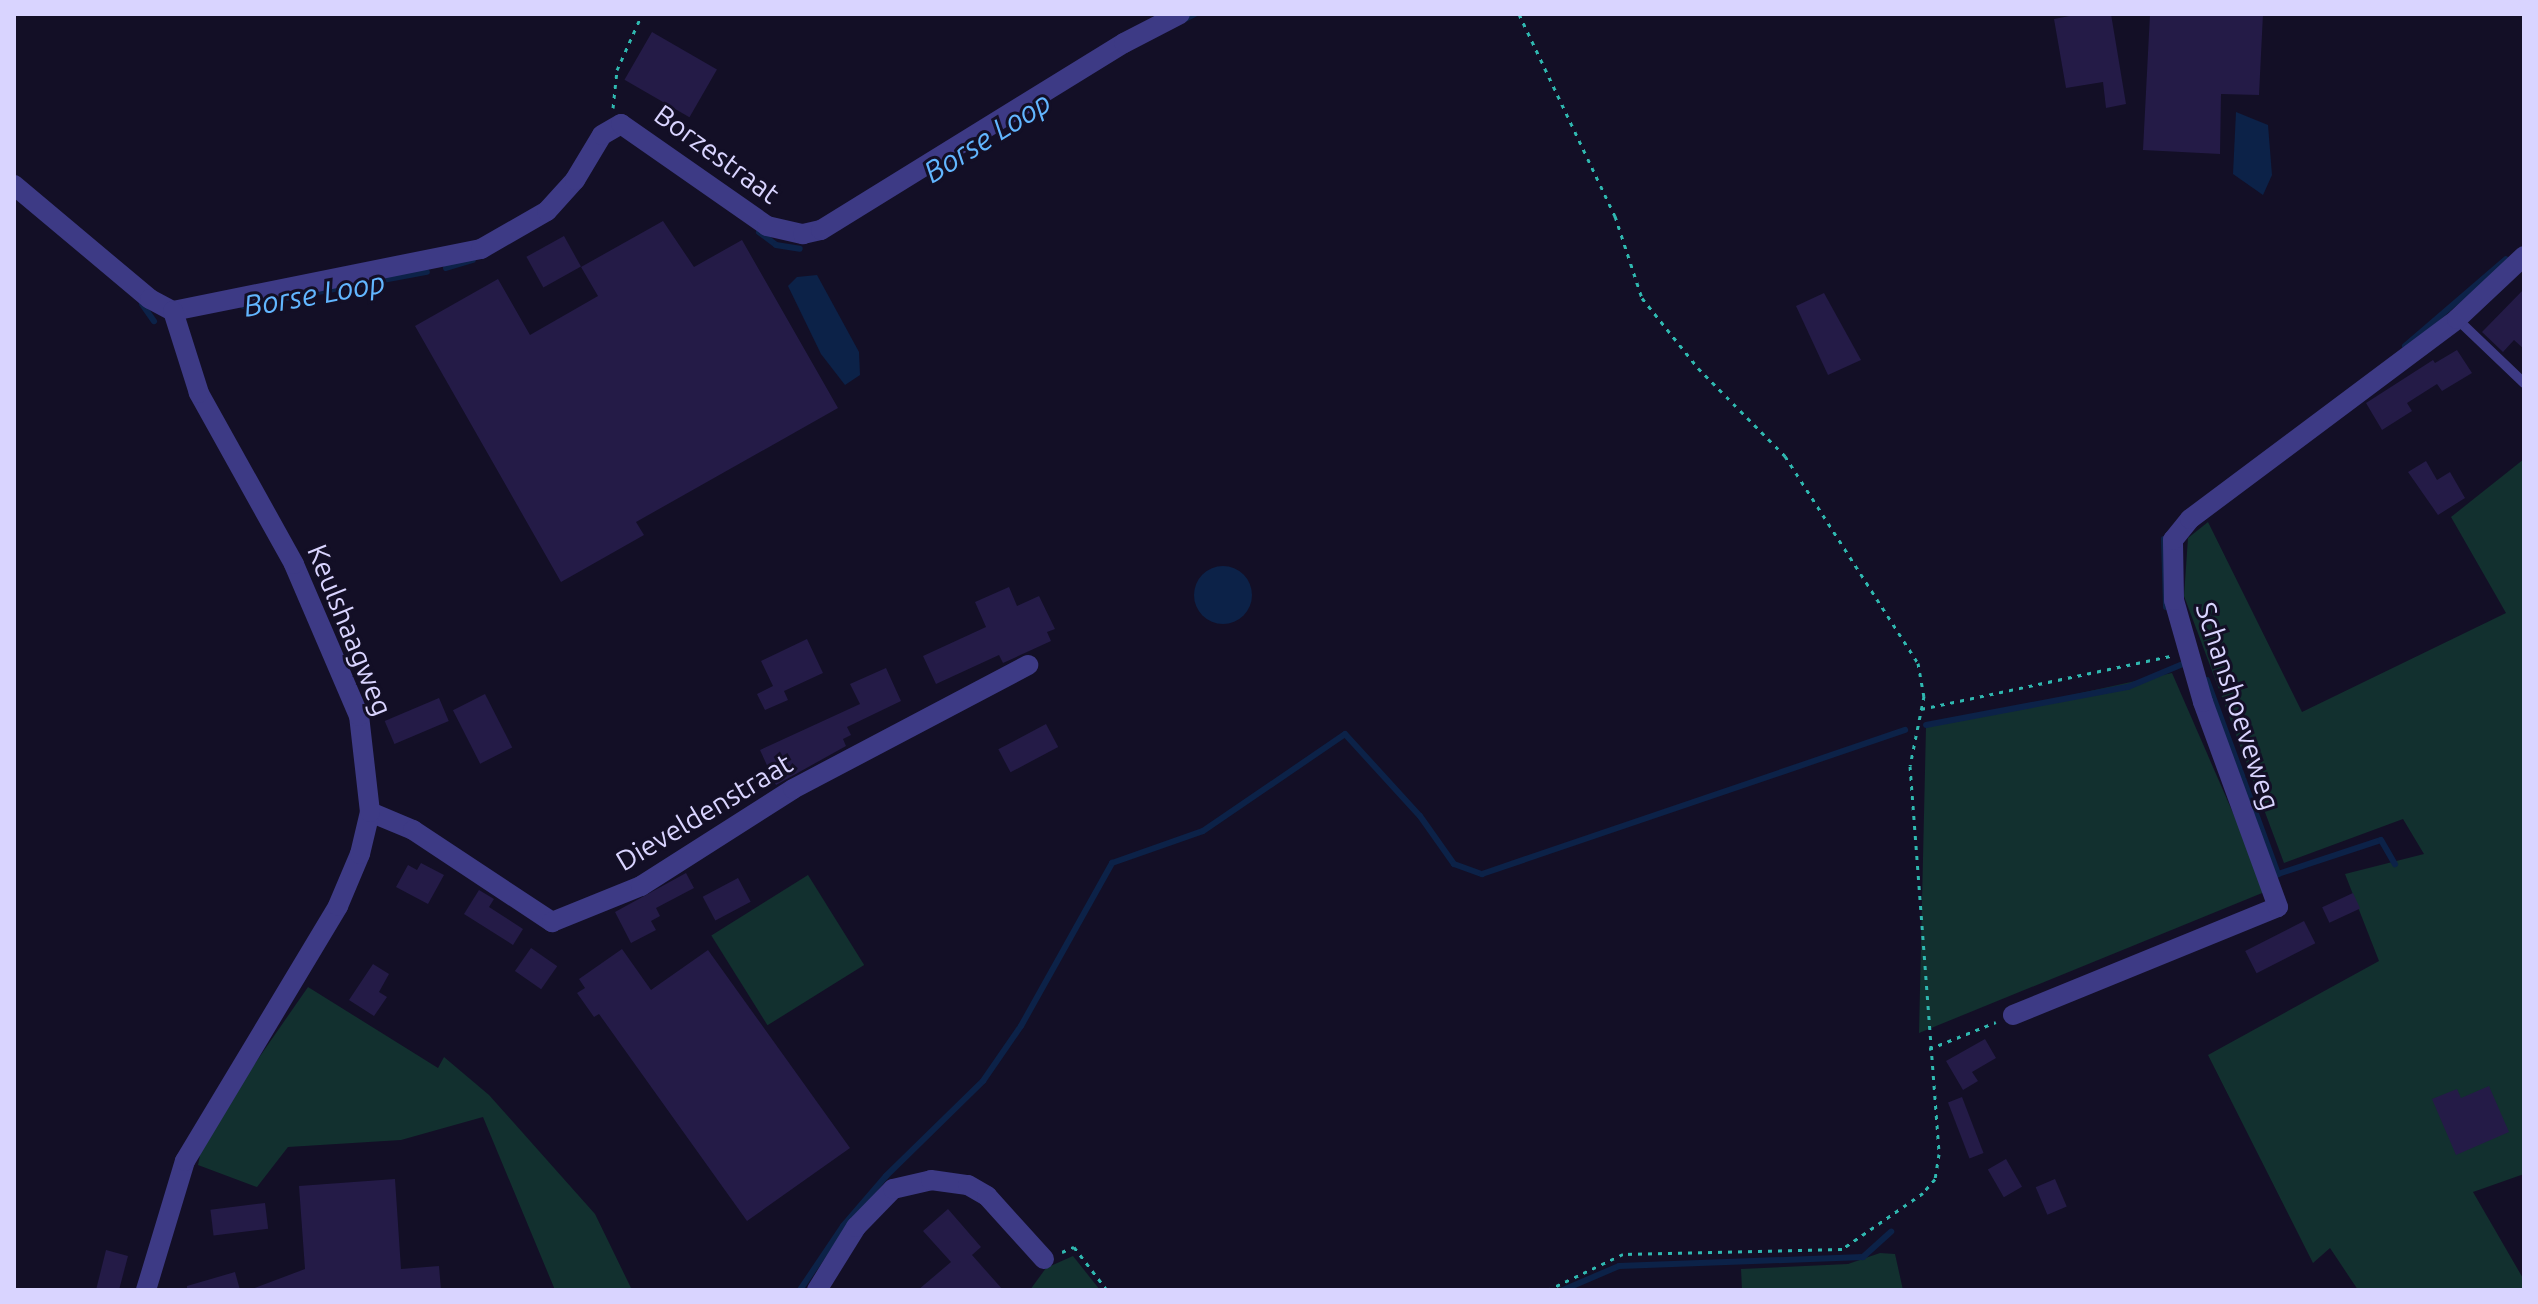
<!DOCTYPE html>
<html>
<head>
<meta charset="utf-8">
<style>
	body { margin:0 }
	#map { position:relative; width:2538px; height:1304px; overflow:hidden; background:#130f26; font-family:Ubuntu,sans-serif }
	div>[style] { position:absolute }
	.green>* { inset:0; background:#12302f; transform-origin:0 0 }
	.water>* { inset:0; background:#0c2248 }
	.round { border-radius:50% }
	.stream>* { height:6px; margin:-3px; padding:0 3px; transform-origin:3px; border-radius:3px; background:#0c2248 }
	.building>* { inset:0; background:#241b47; transform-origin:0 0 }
	.path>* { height:3px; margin-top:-1.5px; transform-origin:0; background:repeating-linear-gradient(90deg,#2fb8b0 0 4px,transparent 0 10px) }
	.service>* { height:10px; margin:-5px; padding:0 5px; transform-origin:5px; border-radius:5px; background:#3d3a85 }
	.minor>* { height:20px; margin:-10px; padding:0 10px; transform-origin:10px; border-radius:10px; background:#3d3a85 }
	span { translate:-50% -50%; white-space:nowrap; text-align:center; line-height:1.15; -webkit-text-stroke:6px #130f26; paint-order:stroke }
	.street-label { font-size:28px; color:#d9d4ff }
	.water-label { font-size:30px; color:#62b6ff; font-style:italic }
	.frame { position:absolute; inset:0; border:16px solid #d9d4ff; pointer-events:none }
</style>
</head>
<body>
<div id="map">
	<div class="green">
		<i style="clip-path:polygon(2524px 459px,2524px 1174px,2473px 1192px,2524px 1280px,2524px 1290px,2358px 1290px,2330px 1248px,2313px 1263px,2208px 1055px,2379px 961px,2345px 874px,2424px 854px,2403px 819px,2284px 863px,2184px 596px,2188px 538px,2208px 522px,2302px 712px,2506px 613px,2451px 517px)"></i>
		<i style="clip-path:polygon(2172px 673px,2267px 891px,1919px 1033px,1926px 727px)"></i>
		<i style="left:808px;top:875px;width:106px;height:114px;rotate:58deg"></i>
		<i style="clip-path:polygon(308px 987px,438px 1068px,444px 1057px,489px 1095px,595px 1214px,632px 1290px,555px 1290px,483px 1117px,401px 1140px,288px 1147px,257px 1187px,198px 1165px,201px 1150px,233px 1095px)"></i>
		<i style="clip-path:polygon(1880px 1253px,1895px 1254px,1903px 1290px,1742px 1290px,1741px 1269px,1848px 1264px)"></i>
		<i style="clip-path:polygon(1073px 1256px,1100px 1290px,1030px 1290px,1046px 1268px)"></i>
	</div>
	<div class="water">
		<i style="clip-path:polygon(2236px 112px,2268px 125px,2272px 175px,2263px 195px,2233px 174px)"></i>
		<i style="clip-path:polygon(817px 275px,859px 352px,860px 375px,845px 385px,821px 354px,788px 286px,797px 277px)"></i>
		<i class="round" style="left:1194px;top:566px;width:58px;height:58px"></i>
	</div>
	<div class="stream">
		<i style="left:1183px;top:20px;width:13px;rotate:-27deg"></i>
		<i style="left:759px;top:232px;width:21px;rotate:37deg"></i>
		<i style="left:776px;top:245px;width:24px;rotate:9deg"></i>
		<i style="left:446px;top:268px;width:28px;rotate:-17deg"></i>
		<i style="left:142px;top:304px;width:21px;rotate:55deg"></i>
		<i style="left:243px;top:306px;width:187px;rotate:-10.5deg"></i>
		<i style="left:2405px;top:346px;width:133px;rotate:-40.7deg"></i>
		<i style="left:2164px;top:539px;width:68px;rotate:88.3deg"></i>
		<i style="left:2207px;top:680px;width:207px;rotate:69.9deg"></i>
		<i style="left:2278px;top:874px;width:108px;rotate:-18.3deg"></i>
		<i style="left:2381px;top:840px;width:28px;rotate:60deg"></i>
		<i style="left:1926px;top:725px;width:206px;rotate:-10.7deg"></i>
		<i style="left:2128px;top:687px;width:62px;rotate:-22.8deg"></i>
		<i style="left:800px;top:1290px;width:77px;rotate:-56.1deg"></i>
		<i style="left:843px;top:1226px;width:66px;rotate:-49.3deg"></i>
		<i style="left:886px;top:1176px;width:136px;rotate:-44.4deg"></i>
		<i style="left:983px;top:1081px;width:67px;rotate:-55.4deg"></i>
		<i style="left:1021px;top:1026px;width:187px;rotate:-60.8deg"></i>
		<i style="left:1112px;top:863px;width:96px;rotate:-19.4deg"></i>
		<i style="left:1203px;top:831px;width:172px;rotate:-34.3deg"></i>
		<i style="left:1345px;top:734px;width:111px;rotate:47.6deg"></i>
		<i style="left:1420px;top:816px;width:59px;rotate:54.7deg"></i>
		<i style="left:1454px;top:864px;width:30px;rotate:20deg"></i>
		<i style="left:1482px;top:874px;width:447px;rotate:-18.8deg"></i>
		<i style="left:1563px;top:1290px;width:61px;rotate:-23.2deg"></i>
		<i style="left:1619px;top:1266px;width:244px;rotate:-2.1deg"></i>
		<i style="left:1863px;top:1257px;width:38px;rotate:-42deg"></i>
	</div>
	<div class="building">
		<i style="clip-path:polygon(2080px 14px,2111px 14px,2126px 104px,2106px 108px,2103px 82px,2066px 88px,2054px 19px)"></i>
		<i style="clip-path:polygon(2150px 14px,2263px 14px,2259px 95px,2221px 94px,2220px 154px,2143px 150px)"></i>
		<i style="left:652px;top:32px;width:75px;height:55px;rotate:30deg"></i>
		<i style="clip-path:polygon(663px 221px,694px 267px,742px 240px,838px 408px,636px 522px,644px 535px,561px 582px,415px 326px,498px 279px,530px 335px,598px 296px,581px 267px)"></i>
		<i style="left:564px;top:236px;width:35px;height:43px;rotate:61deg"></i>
		<i style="clip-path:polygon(2524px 289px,2524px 349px,2514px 340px,2503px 352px,2482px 332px)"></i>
		<i style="clip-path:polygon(1824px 293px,1861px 360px,1828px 375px,1796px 306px)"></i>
		<i style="clip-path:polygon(2457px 350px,2472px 373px,2442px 391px,2437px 384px,2407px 403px,2412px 411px,2382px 430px,2366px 403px,2433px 360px,2435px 363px)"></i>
		<i style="clip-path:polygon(2426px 461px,2437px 480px,2450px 472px,2465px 498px,2438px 515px,2408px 472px)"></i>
		<i style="clip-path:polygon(1009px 587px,1017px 606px,1039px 596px,1055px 629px,1047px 632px,1051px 641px,1003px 663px,999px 655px,936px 684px,923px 656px,986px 627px,975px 602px)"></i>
		<i style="clip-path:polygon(807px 639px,823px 673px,784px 691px,788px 700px,765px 710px,757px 694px,773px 686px,761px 661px)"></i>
		<i style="clip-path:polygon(886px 668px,901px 701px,847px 727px,851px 735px,843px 739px,846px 746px,776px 785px,760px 750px,860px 704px,850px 684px)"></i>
		<i style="left:485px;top:694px;width:60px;height:36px;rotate:63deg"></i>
		<i style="left:439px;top:698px;width:25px;height:59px;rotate:67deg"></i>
		<i style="left:1046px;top:724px;width:26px;height:54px;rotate:62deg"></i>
		<i style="clip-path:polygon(421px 863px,444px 875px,428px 904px,396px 887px,408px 865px,417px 870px)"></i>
		<i style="clip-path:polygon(686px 873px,694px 888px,656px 908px,660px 916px,651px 921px,656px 930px,631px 943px,615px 912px)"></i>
		<i style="left:738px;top:878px;width:27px;height:40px;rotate:62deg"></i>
		<i style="clip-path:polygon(479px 890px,494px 899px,489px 907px,523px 929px,513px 945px,464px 914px)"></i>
		<i style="left:2353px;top:893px;width:17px;height:34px;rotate:65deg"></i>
		<i style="left:2304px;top:921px;width:25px;height:66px;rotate:63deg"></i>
		<i style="left:531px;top:948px;width:32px;height:28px;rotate:35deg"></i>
		<i style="clip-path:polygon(622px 949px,651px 990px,708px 950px,850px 1148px,747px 1221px,599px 1014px,594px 1017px,577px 993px,585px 988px,579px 979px)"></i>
		<i style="clip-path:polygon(373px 964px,389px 974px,379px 992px,387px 997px,374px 1016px,349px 1000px)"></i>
		<i style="clip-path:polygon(1985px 1039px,1996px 1058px,1972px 1072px,1978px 1081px,1963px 1090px,1946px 1061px)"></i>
		<i style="clip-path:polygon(2489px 1086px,2509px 1132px,2456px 1155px,2432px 1099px,2457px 1089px,2461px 1098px)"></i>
		<i style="left:1962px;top:1097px;width:60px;height:15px;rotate:69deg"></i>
		<i style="left:2006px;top:1159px;width:32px;height:21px;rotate:60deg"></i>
		<i style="clip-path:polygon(395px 1179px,401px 1269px,439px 1266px,441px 1290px,249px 1290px,305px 1269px,299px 1186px)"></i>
		<i style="left:2055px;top:1179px;width:30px;height:21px;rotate:67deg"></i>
		<i style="left:265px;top:1203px;width:26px;height:55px;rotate:83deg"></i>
		<i style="clip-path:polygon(948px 1209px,981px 1247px,972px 1255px,1003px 1290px,918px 1290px,951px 1262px,923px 1231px)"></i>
		<i style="clip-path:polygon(106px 1250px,128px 1256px,119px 1290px,96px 1290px)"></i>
		<i style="clip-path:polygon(235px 1272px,240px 1290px,187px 1290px,187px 1286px)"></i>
	</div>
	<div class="path">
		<i style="left:1519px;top:14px;width:224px;rotate:64.6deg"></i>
		<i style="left:1615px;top:216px;width:86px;rotate:71.8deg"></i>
		<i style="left:1642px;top:298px;width:90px;rotate:51.3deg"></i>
		<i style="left:1698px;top:368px;width:124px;rotate:45.3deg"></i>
		<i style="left:1785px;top:456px;width:246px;rotate:57.3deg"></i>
		<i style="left:1918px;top:663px;width:34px;rotate:80deg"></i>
		<i style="left:1924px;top:696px;width:71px;rotate:101.3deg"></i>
		<i style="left:1910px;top:766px;width:389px;rotate:85.7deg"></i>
		<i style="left:1939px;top:1154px;width:25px;rotate:99deg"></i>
		<i style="left:1935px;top:1179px;width:18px;rotate:131deg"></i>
		<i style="left:1923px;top:1193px;width:98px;rotate:145.3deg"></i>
		<i style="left:1842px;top:1249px;width:219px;rotate:178.7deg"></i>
		<i style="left:1623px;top:1254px;width:83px;rotate:154.4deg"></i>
		<i style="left:613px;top:108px;width:38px;rotate:-84deg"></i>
		<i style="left:617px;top:70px;width:61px;rotate:-65.9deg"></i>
		<i style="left:1921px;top:709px;width:256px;rotate:-12deg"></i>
		<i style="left:1929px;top:1049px;width:72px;rotate:-21.9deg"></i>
		<i style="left:1062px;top:1252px;width:13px;rotate:-23deg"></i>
		<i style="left:1074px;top:1247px;width:54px;rotate:52.5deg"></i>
	</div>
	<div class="service">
		<i style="left:2457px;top:319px;width:93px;rotate:43.7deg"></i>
	</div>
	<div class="minor">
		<i style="left:14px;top:185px;width:177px;rotate:40deg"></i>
		<i style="left:150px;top:299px;width:26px;rotate:28deg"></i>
		<i style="left:173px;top:311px;width:314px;rotate:-11.4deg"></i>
		<i style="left:481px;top:249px;width:76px;rotate:-29.9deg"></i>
		<i style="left:547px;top:211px;width:42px;rotate:-47.9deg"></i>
		<i style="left:575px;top:180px;width:52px;rotate:-59deg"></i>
		<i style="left:602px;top:135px;width:22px;rotate:-30deg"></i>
		<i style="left:621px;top:124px;width:178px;rotate:34.9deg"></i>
		<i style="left:767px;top:226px;width:37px;rotate:13deg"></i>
		<i style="left:803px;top:234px;width:18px;rotate:-13deg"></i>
		<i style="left:821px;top:230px;width:356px;rotate:-31.7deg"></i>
		<i style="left:1124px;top:43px;width:63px;rotate:-27.4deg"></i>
		<i style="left:370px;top:812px;width:47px;rotate:22.7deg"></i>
		<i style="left:413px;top:830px;width:167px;rotate:33.5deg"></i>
		<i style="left:552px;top:922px;width:96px;rotate:-22deg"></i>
		<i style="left:641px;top:886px;width:180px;rotate:-32.5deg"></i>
		<i style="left:793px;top:789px;width:266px;rotate:-27.8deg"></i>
		<i style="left:2013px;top:1015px;width:286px;rotate:-22.2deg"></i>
		<i style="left:2278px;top:907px;width:218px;rotate:-110.1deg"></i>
		<i style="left:2203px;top:702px;width:106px;rotate:-105.9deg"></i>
		<i style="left:2174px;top:600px;width:60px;rotate:-91deg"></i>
		<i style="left:2173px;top:540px;width:27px;rotate:-51deg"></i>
		<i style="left:2190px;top:519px;width:334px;rotate:-36.8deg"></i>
		<i style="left:2457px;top:319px;width:92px;rotate:-43.2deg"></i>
		<i style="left:146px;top:1290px;width:135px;rotate:-73.2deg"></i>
		<i style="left:185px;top:1161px;width:297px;rotate:-59deg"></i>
		<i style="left:338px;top:906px;width:56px;rotate:-67.1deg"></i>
		<i style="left:360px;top:854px;width:43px;rotate:-76.6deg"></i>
		<i style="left:370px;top:812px;width:97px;rotate:-96.5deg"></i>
		<i style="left:359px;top:716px;width:165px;rotate:-113.2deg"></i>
		<i style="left:294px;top:564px;width:196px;rotate:-119.1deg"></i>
		<i style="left:199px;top:393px;width:86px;rotate:-107.6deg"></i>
		<i style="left:817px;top:1290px;width:74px;rotate:-58.2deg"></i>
		<i style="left:856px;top:1227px;width:53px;rotate:-45.8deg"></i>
		<i style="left:893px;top:1189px;width:39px;rotate:-13deg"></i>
		<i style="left:931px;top:1180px;width:37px;rotate:8deg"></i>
		<i style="left:968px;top:1185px;width:22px;rotate:30deg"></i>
		<i style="left:987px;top:1196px;width:85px;rotate:47.9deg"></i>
	</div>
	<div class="street-label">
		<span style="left:717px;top:154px;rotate:36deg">Borzestraat</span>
		<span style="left:350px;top:630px;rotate:68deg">Keulshaagweg</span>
		<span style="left:2238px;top:706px;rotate:72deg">Schanshoeveweg</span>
		<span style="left:704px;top:812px;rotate:-31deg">Dieveldenstraat</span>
	</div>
	<div class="water-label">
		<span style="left:987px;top:137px;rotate:-32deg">Borse Loop</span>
		<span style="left:314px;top:294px;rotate:-10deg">Borse Loop</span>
	</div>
	<div class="frame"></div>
</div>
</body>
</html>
